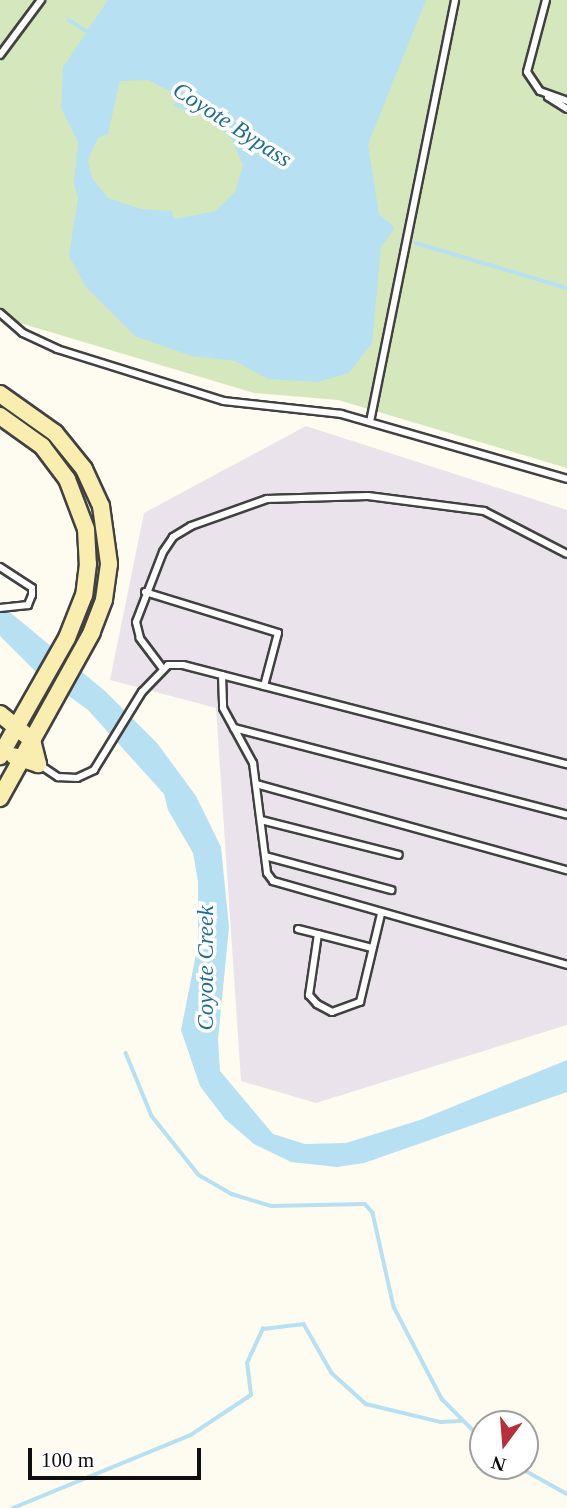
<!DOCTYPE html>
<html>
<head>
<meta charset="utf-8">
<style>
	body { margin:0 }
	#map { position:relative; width:567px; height:1508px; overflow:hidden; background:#fefbf1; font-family:"Times New Roman",serif }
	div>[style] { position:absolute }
	.industrial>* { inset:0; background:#ebe3ec }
	.green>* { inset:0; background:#d5e7bc }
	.water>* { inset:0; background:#b8e0f3 }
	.stream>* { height:3.5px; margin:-1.75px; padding:0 1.75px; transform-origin:1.75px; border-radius:1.75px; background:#b8e0f3 }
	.roads { filter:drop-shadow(2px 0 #414141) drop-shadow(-2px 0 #414141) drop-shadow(0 2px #414141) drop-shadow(0 -2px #414141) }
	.service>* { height:6px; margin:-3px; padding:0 3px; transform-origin:3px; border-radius:3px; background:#fff }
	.secondary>* { height:16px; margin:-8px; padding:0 8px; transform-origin:8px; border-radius:8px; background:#faedb0 }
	span { translate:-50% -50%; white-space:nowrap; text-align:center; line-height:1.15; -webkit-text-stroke:7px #fff; paint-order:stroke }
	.water-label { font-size:23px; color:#1e6b99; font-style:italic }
	.north { position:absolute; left:469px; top:1410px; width:70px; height:70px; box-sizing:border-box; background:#fff; border:2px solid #9f9f9f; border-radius:50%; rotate:196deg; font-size:19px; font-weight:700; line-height:28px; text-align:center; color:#0e0e0e }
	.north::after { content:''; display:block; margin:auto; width:24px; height:32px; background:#b72e3d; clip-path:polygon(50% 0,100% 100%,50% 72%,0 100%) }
	.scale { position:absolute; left:28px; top:1448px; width:173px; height:32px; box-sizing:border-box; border:4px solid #0e0e0e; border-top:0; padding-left:9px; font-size:21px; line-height:24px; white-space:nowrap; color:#0e0e0e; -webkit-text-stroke:5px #fff; paint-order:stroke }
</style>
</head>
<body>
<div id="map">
	<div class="industrial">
		<i style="clip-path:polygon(306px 426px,567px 510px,567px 1025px,316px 1103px,241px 1081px,216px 708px,110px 680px,144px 513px)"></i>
	</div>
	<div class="green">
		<i style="clip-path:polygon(0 0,567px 0,567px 468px,338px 400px,254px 393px,0 317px)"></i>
	</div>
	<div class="water">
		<i style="clip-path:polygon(evenodd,108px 0,426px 0,368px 144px,379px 214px,395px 228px,381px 247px,372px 343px,349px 373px,318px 382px,268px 379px,235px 361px,191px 356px,135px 336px,86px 287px,69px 256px,78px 198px,74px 184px,78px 142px,61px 108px,63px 67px,108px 0,148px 80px,180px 96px,173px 106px,210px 119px,231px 138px,243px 165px,235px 192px,216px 211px,174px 219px,172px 211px,141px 209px,108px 198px,92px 178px,88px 160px,98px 138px,108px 134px,120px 81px,148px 80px)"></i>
		<i style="clip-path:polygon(0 604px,105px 691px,157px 743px,196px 796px,221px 847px,229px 927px,218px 1040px,220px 1071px,273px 1134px,305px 1144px,346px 1143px,420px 1120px,567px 1060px,567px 1092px,364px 1163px,337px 1167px,291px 1162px,254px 1144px,225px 1119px,200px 1086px,181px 1030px,198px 944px,198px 881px,193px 853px,168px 810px,164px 794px,88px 710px,36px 672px,0 636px)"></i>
	</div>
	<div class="stream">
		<i style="left:69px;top:20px;width:22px;rotate:32deg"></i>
		<i style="left:416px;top:243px;width:158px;rotate:16.6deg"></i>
		<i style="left:126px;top:1053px;width:68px;rotate:67.6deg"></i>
		<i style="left:152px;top:1116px;width:75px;rotate:51.5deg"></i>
		<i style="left:199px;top:1175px;width:38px;rotate:30deg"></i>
		<i style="left:232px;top:1194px;width:41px;rotate:17.1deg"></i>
		<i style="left:271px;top:1206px;width:94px;rotate:-1.2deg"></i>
		<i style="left:365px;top:1204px;width:12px;rotate:48deg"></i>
		<i style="left:373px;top:1213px;width:96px;rotate:77.4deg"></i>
		<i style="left:394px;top:1307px;width:104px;rotate:62.4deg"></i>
		<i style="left:442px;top:1399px;width:58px;rotate:45deg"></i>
		<i style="left:517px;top:1466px;width:57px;rotate:29.2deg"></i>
		<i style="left:13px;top:1508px;width:192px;rotate:-22.3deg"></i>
		<i style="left:191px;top:1435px;width:72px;rotate:-33.7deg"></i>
		<i style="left:251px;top:1395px;width:32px;rotate:-97deg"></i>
		<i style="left:247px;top:1363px;width:38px;rotate:-65deg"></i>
		<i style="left:263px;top:1329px;width:41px;rotate:-7deg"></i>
		<i style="left:304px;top:1324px;width:56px;rotate:60.3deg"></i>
		<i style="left:332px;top:1373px;width:46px;rotate:42.4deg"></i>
		<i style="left:366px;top:1404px;width:77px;rotate:13.5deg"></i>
		<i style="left:441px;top:1422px;width:21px;rotate:-3deg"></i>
	</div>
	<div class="roads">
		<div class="service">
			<i style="left:546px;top:0;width:74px;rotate:104.8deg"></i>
			<i style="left:527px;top:72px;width:23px;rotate:56deg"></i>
			<i style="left:540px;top:91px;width:29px;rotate:20deg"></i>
			<i style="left:0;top:55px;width:69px;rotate:-53.3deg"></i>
			<i style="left:548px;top:97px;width:22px;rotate:32deg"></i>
			<i style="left:0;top:313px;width:30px;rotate:41deg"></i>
			<i style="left:23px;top:333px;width:38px;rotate:25deg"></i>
			<i style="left:57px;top:349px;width:175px;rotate:17.3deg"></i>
			<i style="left:224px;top:401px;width:118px;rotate:6.3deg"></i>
			<i style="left:341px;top:414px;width:235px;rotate:16deg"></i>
			<i style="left:370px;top:422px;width:430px;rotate:-78.6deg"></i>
			<i style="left:0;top:567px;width:38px;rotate:33deg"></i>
			<i style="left:32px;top:588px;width:7px;rotate:90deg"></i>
			<i style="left:32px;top:595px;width:11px;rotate:112deg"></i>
			<i style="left:28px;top:605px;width:28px;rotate:174deg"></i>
			<i style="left:145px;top:592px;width:139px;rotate:17.1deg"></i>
			<i style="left:278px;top:633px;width:55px;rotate:104.8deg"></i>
			<i style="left:163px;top:669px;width:39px;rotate:-127deg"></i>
			<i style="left:140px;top:638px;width:16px;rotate:-104deg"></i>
			<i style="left:136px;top:622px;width:75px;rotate:-68.9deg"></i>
			<i style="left:163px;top:552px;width:18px;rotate:-56deg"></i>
			<i style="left:173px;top:537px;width:21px;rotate:-31deg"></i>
			<i style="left:191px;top:526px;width:81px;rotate:-19.6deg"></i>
			<i style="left:267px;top:499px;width:101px;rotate:-1.7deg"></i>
			<i style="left:368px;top:496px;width:117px;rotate:7.4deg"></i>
			<i style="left:484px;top:511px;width:93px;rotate:27.4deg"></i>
			<i style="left:222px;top:675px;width:33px;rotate:88deg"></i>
			<i style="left:223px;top:708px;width:63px;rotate:61.4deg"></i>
			<i style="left:253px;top:763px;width:111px;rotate:82.7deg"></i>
			<i style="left:267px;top:873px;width:10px;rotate:53deg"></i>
			<i style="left:273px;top:881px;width:306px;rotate:15.9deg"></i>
			<i style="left:234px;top:728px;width:344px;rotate:14.6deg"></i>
			<i style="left:40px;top:765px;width:22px;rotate:34deg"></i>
			<i style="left:58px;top:777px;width:19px;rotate:3deg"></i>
			<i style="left:77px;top:778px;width:19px;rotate:-25deg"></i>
			<i style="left:94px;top:770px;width:92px;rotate:-58.4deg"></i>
			<i style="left:142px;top:692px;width:37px;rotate:-46deg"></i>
			<i style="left:168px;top:665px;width:15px"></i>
			<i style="left:183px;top:665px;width:397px;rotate:14.5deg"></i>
			<i style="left:256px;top:784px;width:323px;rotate:15.5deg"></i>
			<i style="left:261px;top:820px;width:142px;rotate:14.2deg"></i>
			<i style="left:265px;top:856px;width:131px;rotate:15.1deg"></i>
			<i style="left:298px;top:929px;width:21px;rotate:14deg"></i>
			<i style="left:372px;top:948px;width:56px;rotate:-165.5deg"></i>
			<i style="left:318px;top:934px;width:62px;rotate:98.4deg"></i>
			<i style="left:309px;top:995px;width:12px;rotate:48deg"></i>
			<i style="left:317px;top:1004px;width:17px;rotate:28deg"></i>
			<i style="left:332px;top:1012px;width:30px;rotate:-20deg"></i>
			<i style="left:360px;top:1002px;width:90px;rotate:-76.6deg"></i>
		</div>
		<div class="secondary">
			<i style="left:0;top:394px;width:67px;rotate:35.3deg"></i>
			<i style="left:55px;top:433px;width:46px;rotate:51.1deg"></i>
			<i style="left:84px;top:469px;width:41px;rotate:65.3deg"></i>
			<i style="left:101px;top:506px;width:59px;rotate:82.1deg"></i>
			<i style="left:109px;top:564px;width:36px;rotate:98deg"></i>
			<i style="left:104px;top:600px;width:34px;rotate:111deg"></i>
			<i style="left:92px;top:632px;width:190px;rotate:119deg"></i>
			<i style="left:0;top:416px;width:52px;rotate:35.5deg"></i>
			<i style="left:42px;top:446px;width:41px;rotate:52.9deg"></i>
			<i style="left:67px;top:479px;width:53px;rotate:69.2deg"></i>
			<i style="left:86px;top:529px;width:35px;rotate:87deg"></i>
			<i style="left:88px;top:564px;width:31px;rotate:97deg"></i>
			<i style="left:84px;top:595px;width:46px;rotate:111.6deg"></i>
			<i style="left:67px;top:638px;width:136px;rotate:119.6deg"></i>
			<i style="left:0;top:714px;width:41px;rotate:39.1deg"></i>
			<i style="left:32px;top:740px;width:25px;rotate:76deg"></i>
			<i style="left:38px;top:764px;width:25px;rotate:-162deg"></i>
		</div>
	</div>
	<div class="water-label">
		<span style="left:232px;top:125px;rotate:33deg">Coyote Bypass</span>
		<span style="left:206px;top:968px;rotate:-90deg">Coyote Creek</span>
	</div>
	<div class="north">N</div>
	<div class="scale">100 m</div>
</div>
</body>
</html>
